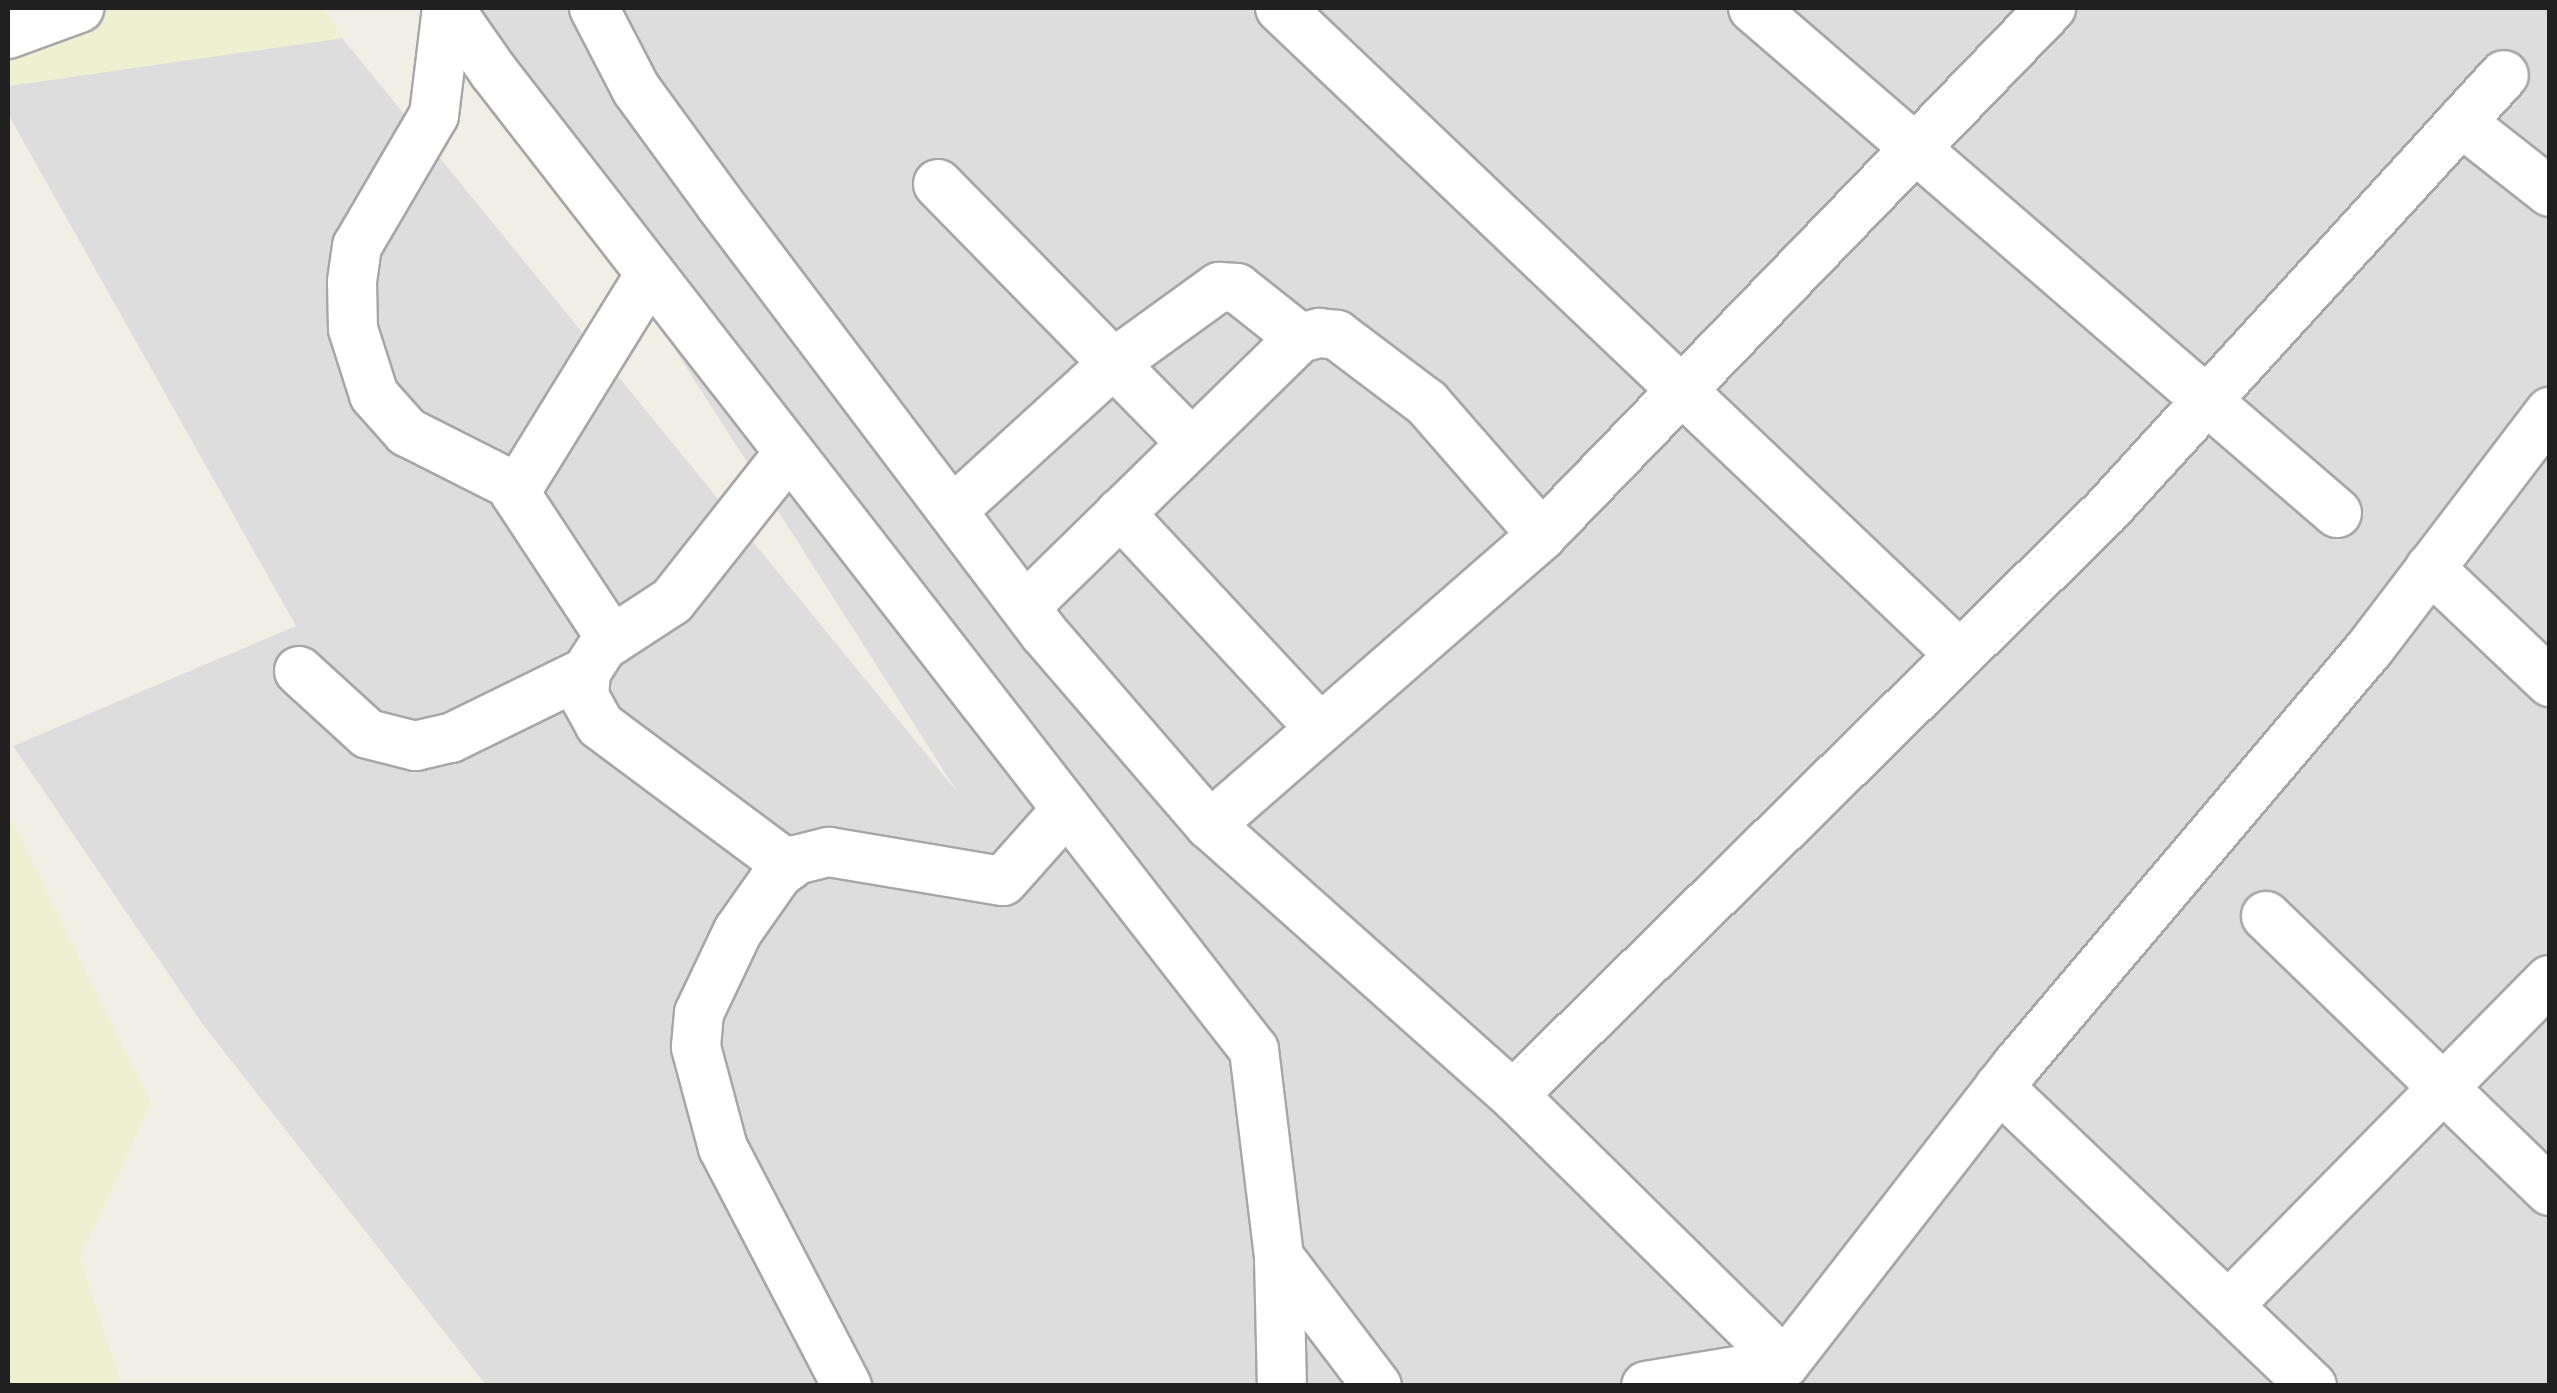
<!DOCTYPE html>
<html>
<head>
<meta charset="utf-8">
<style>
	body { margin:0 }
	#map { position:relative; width:2557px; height:1393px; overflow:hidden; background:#f1eee6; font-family:"Fira Sans",sans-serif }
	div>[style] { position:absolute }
	.residential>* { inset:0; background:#dedddd }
	.farmland>* { inset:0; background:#edf1d1 }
	.roads { filter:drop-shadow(2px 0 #a7a7a7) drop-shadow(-2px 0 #a7a7a7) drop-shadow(0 2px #a7a7a7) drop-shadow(0 -2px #a7a7a7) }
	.minor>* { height:48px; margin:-24px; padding:0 24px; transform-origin:24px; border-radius:24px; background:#fff }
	span { translate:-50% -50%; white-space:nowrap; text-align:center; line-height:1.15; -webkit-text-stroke:10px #fff; paint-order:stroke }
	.frame { position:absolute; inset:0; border:10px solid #202020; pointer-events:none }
</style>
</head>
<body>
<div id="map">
	<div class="residential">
		<i style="clip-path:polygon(457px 8px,2549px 8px,2549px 1385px,486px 1385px,204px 1026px,13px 746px,296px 626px,8px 114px,8px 86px,342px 38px,958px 793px)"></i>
	</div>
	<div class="farmland">
		<i style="clip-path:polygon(8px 8px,323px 8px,342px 38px,8px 86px)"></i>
		<i style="clip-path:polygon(8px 813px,151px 1103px,80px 1258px,122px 1385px,8px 1385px)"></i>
	</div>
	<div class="roads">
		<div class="minor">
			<i style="left:447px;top:8px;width:108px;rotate:96.9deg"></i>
			<i style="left:434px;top:115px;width:152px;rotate:120.4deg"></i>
			<i style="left:357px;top:246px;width:36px;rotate:98deg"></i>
			<i style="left:352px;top:282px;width:47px;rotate:88.8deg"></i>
			<i style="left:353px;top:329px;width:69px;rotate:72.3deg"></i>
			<i style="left:374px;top:395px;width:50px;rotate:48.3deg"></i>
			<i style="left:407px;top:432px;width:122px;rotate:26.8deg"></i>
			<i style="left:449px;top:8px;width:77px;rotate:55.1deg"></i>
			<i style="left:493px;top:71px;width:1240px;rotate:52.14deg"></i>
			<i style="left:1254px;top:1050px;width:209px;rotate:83.1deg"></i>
			<i style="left:1279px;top:1257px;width:162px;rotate:52.8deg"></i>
			<i style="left:594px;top:8px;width:91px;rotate:62.6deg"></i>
			<i style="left:636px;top:89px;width:141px;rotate:53.9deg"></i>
			<i style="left:719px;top:203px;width:539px;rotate:52.92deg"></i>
			<i style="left:1044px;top:633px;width:254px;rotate:49.2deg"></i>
			<i style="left:1210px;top:825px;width:406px;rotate:41.7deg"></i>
			<i style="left:1513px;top:1095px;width:382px;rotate:44.6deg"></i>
			<i style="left:1280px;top:8px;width:937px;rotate:43.57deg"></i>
			<i style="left:1753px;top:8px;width:772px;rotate:40.85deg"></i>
			<i style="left:8px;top:34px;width:76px;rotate:-20.1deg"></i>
			<i style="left:2461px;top:122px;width:113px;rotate:38.2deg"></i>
			<i style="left:938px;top:184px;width:363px;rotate:45.6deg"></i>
			<i style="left:953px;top:510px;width:218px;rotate:-42.4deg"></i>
			<i style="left:1114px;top:363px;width:130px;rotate:-35.9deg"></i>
			<i style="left:1219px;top:287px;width:18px;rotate:3deg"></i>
			<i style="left:1237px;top:288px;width:80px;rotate:38.4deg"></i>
			<i style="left:1120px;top:513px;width:294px;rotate:47.1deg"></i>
			<i style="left:2430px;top:568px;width:166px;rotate:43.5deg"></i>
			<i style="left:1026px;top:606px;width:383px;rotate:-44.4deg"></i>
			<i style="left:1300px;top:338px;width:20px;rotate:-15deg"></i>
			<i style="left:1319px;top:333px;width:18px;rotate:6deg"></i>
			<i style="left:1337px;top:335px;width:113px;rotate:37.1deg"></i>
			<i style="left:1427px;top:403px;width:175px;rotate:48.9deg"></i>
			<i style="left:612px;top:640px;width:176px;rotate:-123.4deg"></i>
			<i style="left:515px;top:493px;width:257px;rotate:-58.3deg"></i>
			<i style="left:299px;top:671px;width:93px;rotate:42.4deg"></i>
			<i style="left:368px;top:734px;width:49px;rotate:14.3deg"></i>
			<i style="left:415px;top:746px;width:37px;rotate:-13deg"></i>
			<i style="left:451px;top:738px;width:150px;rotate:-26.1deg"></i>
			<i style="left:1210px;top:825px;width:441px;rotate:-41.1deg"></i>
			<i style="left:1542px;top:535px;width:733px;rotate:-46deg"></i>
			<i style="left:789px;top:866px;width:236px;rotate:-143.3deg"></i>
			<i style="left:600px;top:725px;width:33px;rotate:-119deg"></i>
			<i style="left:584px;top:696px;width:24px;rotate:-85deg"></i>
			<i style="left:586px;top:672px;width:31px;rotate:-57deg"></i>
			<i style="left:603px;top:646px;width:82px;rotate:-33.1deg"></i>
			<i style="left:672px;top:601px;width:189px;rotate:-51.7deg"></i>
			<i style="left:2266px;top:916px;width:395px;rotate:44.1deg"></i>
			<i style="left:1999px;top:1087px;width:433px;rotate:43.7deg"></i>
			<i style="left:1513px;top:1095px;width:832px;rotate:-44.56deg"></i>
			<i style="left:2106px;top:511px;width:590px;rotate:-47.61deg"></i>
			<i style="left:1279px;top:1257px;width:129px;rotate:88.7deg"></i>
			<i style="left:2228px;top:1306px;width:458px;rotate:-45.4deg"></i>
			<i style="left:847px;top:1386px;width:268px;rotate:-117.5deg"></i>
			<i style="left:723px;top:1148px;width:105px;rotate:-105deg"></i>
			<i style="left:696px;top:1047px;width:34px;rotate:-85deg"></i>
			<i style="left:699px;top:1013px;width:91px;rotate:-64.6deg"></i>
			<i style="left:738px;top:931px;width:70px;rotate:-54.9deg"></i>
			<i style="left:778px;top:874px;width:23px;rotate:-38deg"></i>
			<i style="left:796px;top:860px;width:34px;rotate:-14deg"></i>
			<i style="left:829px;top:852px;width:176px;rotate:9.5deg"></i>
			<i style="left:1003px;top:881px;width:96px;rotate:-48.4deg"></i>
			<i style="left:1646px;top:1386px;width:141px;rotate:-9.4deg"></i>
			<i style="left:1785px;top:1363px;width:378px;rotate:-52.1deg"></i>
			<i style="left:2017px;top:1065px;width:546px;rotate:-49.75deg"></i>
			<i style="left:2370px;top:648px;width:297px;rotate:-52.7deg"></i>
		</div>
	</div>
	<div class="frame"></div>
</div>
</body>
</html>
